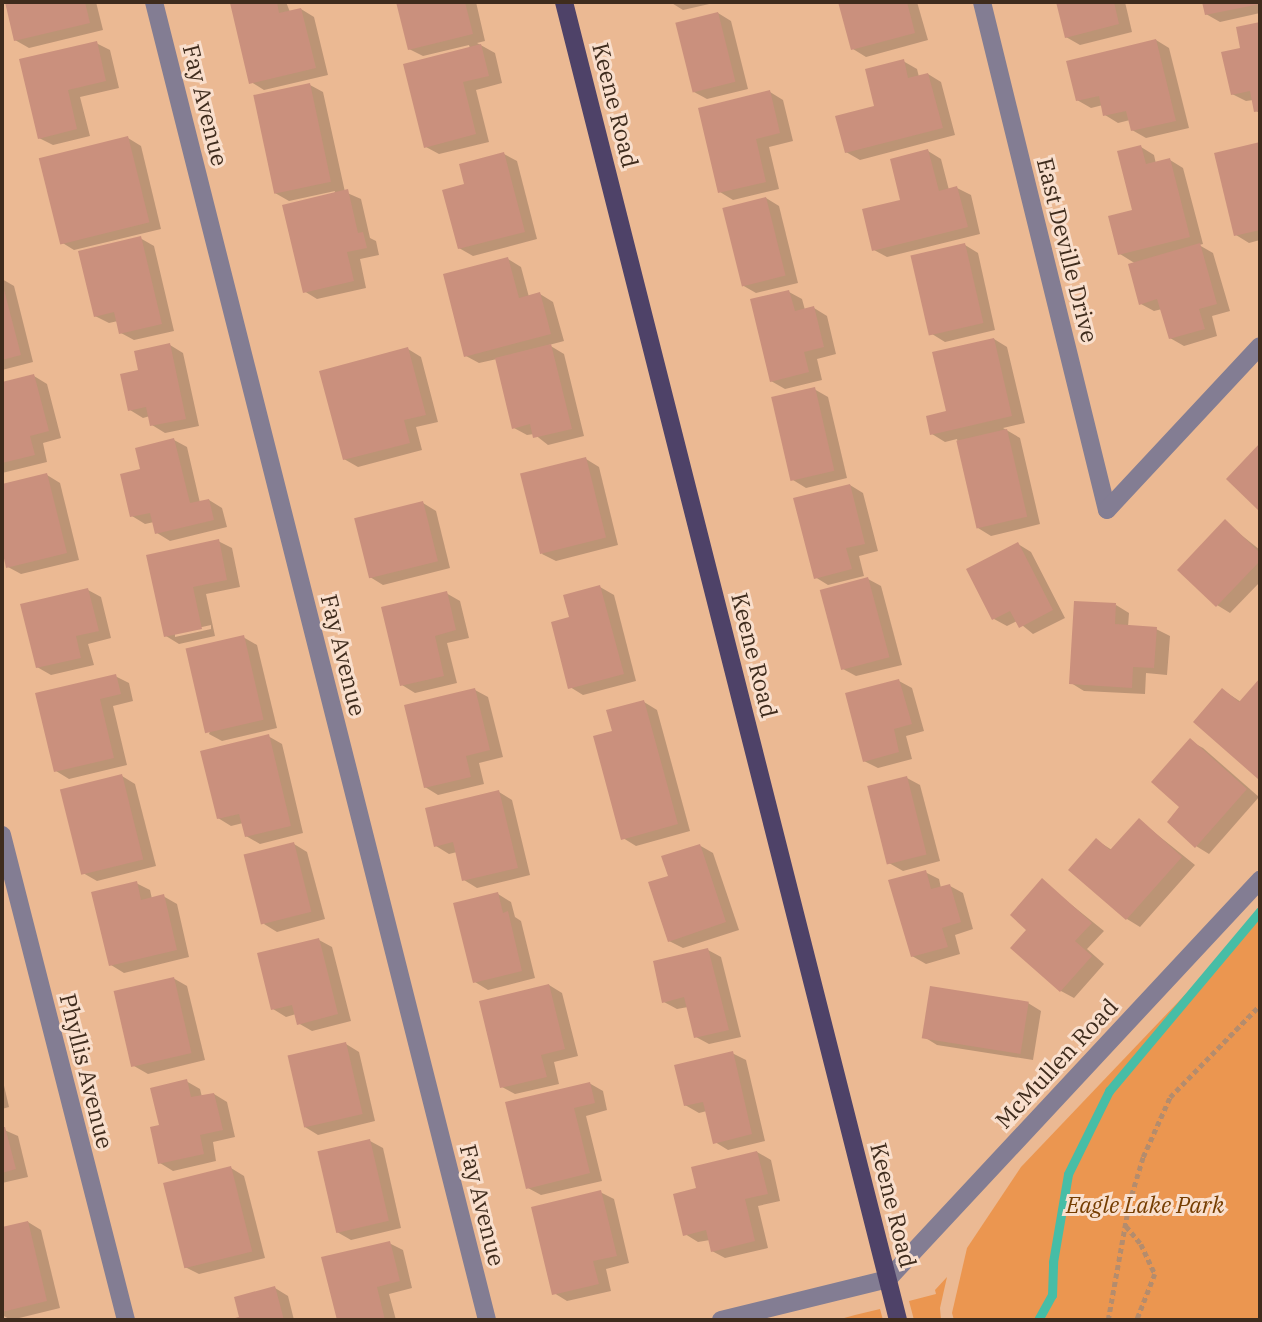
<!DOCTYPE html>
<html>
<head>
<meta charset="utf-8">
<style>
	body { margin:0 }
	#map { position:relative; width:1262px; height:1322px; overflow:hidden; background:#ebb993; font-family:"IBM Plex Serif",serif }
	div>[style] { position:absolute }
	.green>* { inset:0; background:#eb9650 }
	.shadow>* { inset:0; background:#0003 }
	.stream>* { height:9px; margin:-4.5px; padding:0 4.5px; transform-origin:4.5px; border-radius:4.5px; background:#47bda6 }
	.building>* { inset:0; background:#ca907d; transform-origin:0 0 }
	.path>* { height:4.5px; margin-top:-2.25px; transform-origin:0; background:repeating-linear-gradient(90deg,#b48c6d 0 5px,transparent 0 8.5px) }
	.minor>* { height:18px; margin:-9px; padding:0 9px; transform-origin:9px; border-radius:9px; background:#837d93 }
	.major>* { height:18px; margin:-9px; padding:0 9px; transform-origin:9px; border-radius:9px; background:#4e4268 }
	span { translate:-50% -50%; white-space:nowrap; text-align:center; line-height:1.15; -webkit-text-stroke:6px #f9dfcd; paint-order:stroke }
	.street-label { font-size:23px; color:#3f2c1d }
	.park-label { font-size:23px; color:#763e02; font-style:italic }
	.frame { position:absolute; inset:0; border:4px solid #3f2c1d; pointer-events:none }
</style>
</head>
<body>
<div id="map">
	<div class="green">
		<i style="clip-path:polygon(1260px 916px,1260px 1320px,954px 1320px,952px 1313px,967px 1248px,1021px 1167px)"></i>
		<i style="clip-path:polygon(947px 1277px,940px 1308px,941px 1320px,914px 1320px,909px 1301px,936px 1294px,935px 1290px)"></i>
		<i style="clip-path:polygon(880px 1309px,883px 1320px,837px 1320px,855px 1315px)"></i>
	</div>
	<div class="shadow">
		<i style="clip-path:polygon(6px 2px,96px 2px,103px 30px,29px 48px,15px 40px)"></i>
		<i style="clip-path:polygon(244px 2px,286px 2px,290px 12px,301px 9px,314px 17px,328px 75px,264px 90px,251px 82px,232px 5px)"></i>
		<i style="clip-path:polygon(398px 2px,476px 2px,485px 41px,477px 43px,495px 53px,502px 83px,476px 90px,489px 142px,439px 154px,426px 147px,470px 48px,469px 45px,423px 56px,409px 49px)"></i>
		<i style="clip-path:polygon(670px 2px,718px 2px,683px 10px)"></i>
		<i style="clip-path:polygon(840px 2px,917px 2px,928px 40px,866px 57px,853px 49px)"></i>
		<i style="clip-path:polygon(1057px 2px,1125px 2px,1132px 32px,1080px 45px,1066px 37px)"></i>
		<i style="clip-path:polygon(1204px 2px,1260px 2px,1260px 13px,1220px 22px,1206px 14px)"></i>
		<i style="clip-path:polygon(718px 13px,731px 21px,748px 89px,707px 99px,694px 92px)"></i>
		<i style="clip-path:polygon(1260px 24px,1260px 113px,1256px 111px,1253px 100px,1246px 101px,1232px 94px,1243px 50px,1238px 28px)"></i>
		<i style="clip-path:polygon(1156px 40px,1169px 48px,1189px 128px,1146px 138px,1132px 130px,1130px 120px,1118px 123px,1105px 115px,1103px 105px,1091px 108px,1077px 100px)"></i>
		<i style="clip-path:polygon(96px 43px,110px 50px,119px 88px,80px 97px,90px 136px,53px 145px,39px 138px)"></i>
		<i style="clip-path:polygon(903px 61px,917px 69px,919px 77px,928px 74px,941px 82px,955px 135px,860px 160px,846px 152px)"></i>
		<i style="clip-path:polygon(310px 85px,323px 92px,345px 192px,361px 199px,370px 238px,376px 241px,379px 255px,360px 259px,366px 288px,317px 299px,304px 291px,335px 191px,289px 201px,275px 193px)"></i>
		<i style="clip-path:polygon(770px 92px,783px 100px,793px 141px,769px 147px,779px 189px,733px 200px,720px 192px)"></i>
		<i style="clip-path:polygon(128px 138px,141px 146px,161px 229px,74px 250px,61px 242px)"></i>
		<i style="clip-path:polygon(1260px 144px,1260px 240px,1249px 243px,1236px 235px,1216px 155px)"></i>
		<i style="clip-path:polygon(1141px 147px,1154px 155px,1156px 164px,1170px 160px,1183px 168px,1203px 244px,1199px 245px,1213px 253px,1230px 311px,1212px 316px,1217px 336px,1184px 346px,1170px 338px,1162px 309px,1154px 311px,1141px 304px,1136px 264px,1120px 254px,1134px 211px)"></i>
		<i style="clip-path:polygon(928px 151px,941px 159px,949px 190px,957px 188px,971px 195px,980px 234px,887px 257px,874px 250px)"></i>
		<i style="clip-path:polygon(504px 154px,517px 161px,537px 239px,473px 256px,459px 248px,466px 185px)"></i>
		<i style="clip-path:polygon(766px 198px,779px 206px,798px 283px,756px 293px,742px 285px)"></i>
		<i style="clip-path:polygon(140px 238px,154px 246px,174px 331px,134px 340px,121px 333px,118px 321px,109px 323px,95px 316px)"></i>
		<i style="clip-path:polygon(965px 245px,978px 253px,995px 330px,945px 342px,932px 334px)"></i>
		<i style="clip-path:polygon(508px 259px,521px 267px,529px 297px,540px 294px,553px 302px,564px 341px,549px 345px,564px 354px,584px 436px,548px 445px,534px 434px,527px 435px,514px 428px,497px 359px,479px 363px,466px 356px)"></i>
		<i style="clip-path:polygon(2px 279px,14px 286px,33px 362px,2px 370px)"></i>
		<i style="clip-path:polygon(789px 292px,802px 299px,805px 310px,814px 308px,827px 316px,836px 354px,817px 359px,822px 380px,785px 389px,771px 381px)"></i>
		<i style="clip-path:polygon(994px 339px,1007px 347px,1025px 423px,1003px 428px,1020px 438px,1040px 524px,991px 536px,978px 528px,957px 439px,945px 442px,932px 434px)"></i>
		<i style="clip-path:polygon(170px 345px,183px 353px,199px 426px,165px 433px,152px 425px,150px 416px,143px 418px,130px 410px,140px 371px)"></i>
		<i style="clip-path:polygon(408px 349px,421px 357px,438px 422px,416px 427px,422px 450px,358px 467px,344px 459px)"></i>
		<i style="clip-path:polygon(34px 376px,47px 384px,61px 438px,43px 443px,47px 462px,2px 473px,2px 384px)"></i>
		<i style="clip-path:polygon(814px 389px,828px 397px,847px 478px,806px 488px,793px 480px)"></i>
		<i style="clip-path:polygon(174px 440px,187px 447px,200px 503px,209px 500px,222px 508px,227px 527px,170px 541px,157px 533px,154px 522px,145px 524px,132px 516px)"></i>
		<i style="clip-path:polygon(586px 459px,599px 467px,618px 545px,556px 561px,542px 554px)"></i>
		<i style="clip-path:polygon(47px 475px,60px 483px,79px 560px,21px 574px,8px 567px,2px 542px,2px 486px)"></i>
		<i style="clip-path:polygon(850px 485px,863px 493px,878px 551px,859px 556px,864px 576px,828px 585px,815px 577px)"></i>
		<i style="clip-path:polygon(423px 503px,436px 511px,450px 568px,383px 585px,370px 577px)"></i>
		<i style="clip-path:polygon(1225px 522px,1260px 550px,1260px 582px,1230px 613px,1217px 605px)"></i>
		<i style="clip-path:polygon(evenodd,218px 541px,232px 548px,240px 587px,206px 594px,215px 636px,179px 644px,166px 636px,218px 541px,211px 625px,211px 629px,175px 637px,175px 633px,211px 625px)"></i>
		<i style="clip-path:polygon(1018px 544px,1031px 552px,1065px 618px,1033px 634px,1017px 621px,1007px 626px,994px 619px)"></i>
		<i style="clip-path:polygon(868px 579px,881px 586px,902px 665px,856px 676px,843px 669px)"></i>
		<i style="clip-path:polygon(600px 587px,614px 595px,636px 681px,583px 695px,570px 687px,571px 618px)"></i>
		<i style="clip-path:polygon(88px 590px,101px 597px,111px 638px,88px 644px,94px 665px,51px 675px,37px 667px)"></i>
		<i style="clip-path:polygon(446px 593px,460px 601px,469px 638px,447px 643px,457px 683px,415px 693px,402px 685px)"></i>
		<i style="clip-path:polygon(1116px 605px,1129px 613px,1128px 627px,1156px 629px,1170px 636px,1167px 675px,1146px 673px,1145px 694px,1084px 691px,1071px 683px)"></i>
		<i style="clip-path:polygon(243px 637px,257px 645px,277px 728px,222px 741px,209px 734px)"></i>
		<i style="clip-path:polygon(115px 676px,129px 683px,133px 701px,113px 706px,127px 765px,69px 779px,56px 771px,37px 694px)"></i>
		<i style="clip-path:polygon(899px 681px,912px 688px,924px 731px,906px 736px,912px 759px,878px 768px,864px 761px)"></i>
		<i style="clip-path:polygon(1260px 681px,1260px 778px,1195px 721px,1223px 690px,1241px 702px)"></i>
		<i style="clip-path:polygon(475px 690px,488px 697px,503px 757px,479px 763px,484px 784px,438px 795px,425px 787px)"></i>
		<i style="clip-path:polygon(644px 702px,657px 710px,690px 831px,636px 846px,623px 838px,614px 732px)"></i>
		<i style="clip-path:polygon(268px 736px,282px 744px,303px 833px,260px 844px,246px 836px,243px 823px,231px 826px,218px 818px)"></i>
		<i style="clip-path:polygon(1190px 741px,1203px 748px,1259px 797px,1209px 854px,1196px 846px,1182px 807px)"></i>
		<i style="clip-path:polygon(122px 776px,135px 784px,156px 866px,97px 881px,83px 873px)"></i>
		<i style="clip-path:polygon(907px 778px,920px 785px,940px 861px,903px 871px,889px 863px)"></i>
		<i style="clip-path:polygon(499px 792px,512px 800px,530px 875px,477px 888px,464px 880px,457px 852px,449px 854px,436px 846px)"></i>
		<i style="clip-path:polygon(1139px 820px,1195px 865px,1140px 927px,1127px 919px,1070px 869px,1096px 840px,1112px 850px)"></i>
		<i style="clip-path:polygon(294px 844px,307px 852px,325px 919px,277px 932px,264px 924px)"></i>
		<i style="clip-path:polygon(699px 845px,713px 853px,739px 930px,683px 948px,669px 941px,670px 877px)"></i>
		<i style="clip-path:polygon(925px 872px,939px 879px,941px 888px,950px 886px,963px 893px,973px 929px,955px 935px,960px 954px,926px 964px,912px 956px)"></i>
		<i style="clip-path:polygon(1042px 881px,1104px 931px,1087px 949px,1104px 964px,1074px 998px,1061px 991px,1029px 930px)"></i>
		<i style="clip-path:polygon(136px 883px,150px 890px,152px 899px,163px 896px,177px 904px,189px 957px,124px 973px,111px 965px)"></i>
		<i style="clip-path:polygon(498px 894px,511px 902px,515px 917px,521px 921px,535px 978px,488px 990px,475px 982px)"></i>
		<i style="clip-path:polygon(319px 940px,332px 947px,351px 1021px,312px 1031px,298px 1023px,296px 1014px,286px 1017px,273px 1009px)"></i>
		<i style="clip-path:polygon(708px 950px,721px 957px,741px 1037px,709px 1044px,696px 1037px,688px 1007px,677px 1009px,664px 1002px)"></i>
		<i style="clip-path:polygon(173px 978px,187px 986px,205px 1060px,148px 1074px,134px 1066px)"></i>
		<i style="clip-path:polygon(549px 985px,562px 993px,578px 1056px,554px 1062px,559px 1084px,515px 1094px,502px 1087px)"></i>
		<i style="clip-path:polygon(1028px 1003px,1041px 1011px,1033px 1060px,937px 1045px,924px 1037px)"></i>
		<i style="clip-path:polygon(346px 1044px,359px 1052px,375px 1121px,318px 1135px,305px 1127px)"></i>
		<i style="clip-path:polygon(732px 1053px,746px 1060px,765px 1141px,728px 1150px,715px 1142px,707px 1111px,699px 1113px,685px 1105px)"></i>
		<i style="clip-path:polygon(2px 1077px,9px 1107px,2px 1109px)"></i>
		<i style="clip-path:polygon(186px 1081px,200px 1089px,202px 1097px,214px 1094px,227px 1102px,235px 1137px,213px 1142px,216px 1161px,173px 1171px,160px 1163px,161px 1126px)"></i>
		<i style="clip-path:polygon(589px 1083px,603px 1091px,607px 1110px,586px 1116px,602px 1181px,541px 1195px,528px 1188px,507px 1103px)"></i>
		<i style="clip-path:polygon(2px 1129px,18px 1136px,28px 1177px,2px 1183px)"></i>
		<i style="clip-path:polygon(370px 1141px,383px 1148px,401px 1228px,351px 1240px,337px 1232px)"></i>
		<i style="clip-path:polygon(757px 1152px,771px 1160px,780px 1201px,758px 1206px,768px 1248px,725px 1258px,712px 1251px,710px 1240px,698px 1242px,685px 1234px,698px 1189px)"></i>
		<i style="clip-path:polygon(231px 1168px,244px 1176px,265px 1258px,199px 1274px,185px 1267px)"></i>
		<i style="clip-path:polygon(600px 1192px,614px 1199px,629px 1263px,606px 1269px,611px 1291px,567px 1301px,554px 1293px)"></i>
		<i style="clip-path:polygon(28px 1222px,41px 1230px,60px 1308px,11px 1320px,2px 1315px,2px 1229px)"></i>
		<i style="clip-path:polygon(389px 1243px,403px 1250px,412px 1288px,389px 1294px,396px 1320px,338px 1320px,323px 1259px)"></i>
		<i style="clip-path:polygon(275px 1288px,288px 1296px,294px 1320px,231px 1320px,241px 1318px)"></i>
	</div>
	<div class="stream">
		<i style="left:1038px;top:1320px;width:29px;rotate:-61deg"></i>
		<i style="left:1052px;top:1295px;width:33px;rotate:-88deg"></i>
		<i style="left:1053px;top:1262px;width:89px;rotate:-80.3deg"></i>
		<i style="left:1068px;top:1174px;width:93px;rotate:-63.7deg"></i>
		<i style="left:1109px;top:1091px;width:235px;rotate:-50deg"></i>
	</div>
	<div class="building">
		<i style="clip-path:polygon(5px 2px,85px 2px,90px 23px,14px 41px)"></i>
		<i style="clip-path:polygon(236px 2px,277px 2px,279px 13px,301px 8px,316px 68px,249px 84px,230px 3px)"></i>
		<i style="clip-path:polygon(396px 2px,465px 2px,473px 34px,408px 50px)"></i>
		<i style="clip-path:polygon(838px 2px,907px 2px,915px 33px,851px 50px)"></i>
		<i style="clip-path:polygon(1056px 2px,1114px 2px,1119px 24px,1065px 38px)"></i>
		<i style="clip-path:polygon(1202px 2px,1260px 2px,1260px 4px,1205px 15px)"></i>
		<i style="left:718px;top:12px;width:72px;height:44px;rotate:76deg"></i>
		<i style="clip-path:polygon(1260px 22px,1260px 111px,1254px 112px,1250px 91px,1231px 95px,1221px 52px,1240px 48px,1236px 27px)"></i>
		<i style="clip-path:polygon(1156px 39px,1176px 121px,1131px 131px,1126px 111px,1103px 116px,1099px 96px,1076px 101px,1066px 61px)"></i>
		<i style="clip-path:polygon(97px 41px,106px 81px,68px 90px,77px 129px,38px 139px,19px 59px)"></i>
		<i style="clip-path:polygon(481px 44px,489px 76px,463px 82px,476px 134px,424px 148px,403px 64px)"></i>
		<i style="clip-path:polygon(904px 59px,908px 78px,928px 73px,943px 128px,845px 153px,835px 116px,874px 106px,865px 69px)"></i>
		<i style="left:310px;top:83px;width:101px;height:58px;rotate:78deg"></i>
		<i style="clip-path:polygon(770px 90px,780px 133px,756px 139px,766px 182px,718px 193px,698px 108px)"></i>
		<i style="left:128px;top:136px;width:89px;height:92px;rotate:76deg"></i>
		<i style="clip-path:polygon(1260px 142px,1260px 230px,1234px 236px,1214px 153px)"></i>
		<i style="clip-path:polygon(1141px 145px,1146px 164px,1170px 158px,1190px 237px,1118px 255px,1108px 216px,1132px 210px,1117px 151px)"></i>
		<i style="clip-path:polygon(928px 149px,939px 191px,957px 186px,968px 227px,872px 251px,862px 209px,900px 200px,890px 159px)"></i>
		<i style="clip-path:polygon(504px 152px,525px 232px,458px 249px,442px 190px,464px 184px,459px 164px)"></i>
		<i style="clip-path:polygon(348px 189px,358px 233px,363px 232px,367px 248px,347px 252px,354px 281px,303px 293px,282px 205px)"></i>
		<i style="left:766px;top:197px;width:81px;height:45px;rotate:76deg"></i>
		<i style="clip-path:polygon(141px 236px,162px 324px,119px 334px,114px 312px,94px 317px,78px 251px)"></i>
		<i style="left:965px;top:243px;width:82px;height:56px;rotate:77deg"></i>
		<i style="clip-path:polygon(1200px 243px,1217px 304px,1199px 309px,1205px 329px,1169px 339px,1157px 299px,1139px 305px,1128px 264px)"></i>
		<i style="clip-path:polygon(508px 257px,519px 298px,540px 292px,551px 334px,464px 357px,443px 274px)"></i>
		<i style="clip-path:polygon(2px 282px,21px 355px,2px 360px)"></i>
		<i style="clip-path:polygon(789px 290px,795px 311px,814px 306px,824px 347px,804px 352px,809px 372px,770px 382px,750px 299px)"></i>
		<i style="clip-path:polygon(994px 338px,1012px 416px,930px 435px,926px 416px,946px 411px,932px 352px)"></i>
		<i style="clip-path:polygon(170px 343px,186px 419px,150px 426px,146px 407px,128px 411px,120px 374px,138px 370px,134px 351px)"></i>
		<i style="clip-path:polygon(551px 344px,572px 429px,533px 438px,530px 424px,512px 429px,495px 358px)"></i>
		<i style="clip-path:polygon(408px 347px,426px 415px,404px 420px,410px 443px,343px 460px,319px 371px)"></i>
		<i style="clip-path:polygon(34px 374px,49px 431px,30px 436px,35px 455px,2px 463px,2px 382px)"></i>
		<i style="left:815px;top:387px;width:86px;height:45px;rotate:77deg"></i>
		<i style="left:1007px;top:429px;width:90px;height:52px;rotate:77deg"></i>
		<i style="clip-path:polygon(174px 438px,190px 503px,209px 499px,214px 520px,155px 534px,150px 513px,130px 517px,120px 474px,140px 469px,135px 448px)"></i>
		<i style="clip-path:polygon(1260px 443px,1260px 512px,1226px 479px)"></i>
		<i style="left:586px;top:457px;width:83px;height:68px;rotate:76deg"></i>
		<i style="clip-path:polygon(47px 473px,67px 553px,6px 568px,2px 549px,2px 484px)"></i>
		<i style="clip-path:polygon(850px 484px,865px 544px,846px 548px,852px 569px,814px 579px,793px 498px)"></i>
		<i style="left:423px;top:501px;width:62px;height:71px;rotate:76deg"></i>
		<i style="clip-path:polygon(1225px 519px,1260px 553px,1260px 561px,1216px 607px,1177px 570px)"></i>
		<i style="clip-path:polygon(219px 539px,227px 580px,193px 587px,202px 629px,164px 637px,146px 555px)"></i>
		<i style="clip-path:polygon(1018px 542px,1053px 610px,1019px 628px,1010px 611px,992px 620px,966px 569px)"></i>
		<i style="left:868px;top:577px;width:83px;height:50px;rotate:75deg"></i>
		<i style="clip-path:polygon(600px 585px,624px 674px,568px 689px,551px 622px,569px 617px,563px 595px)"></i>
		<i style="clip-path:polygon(88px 588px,99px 631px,76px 636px,81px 658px,36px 668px,20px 604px)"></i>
		<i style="clip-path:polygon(447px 591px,456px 630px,435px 636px,444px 676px,400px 686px,381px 607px)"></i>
		<i style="clip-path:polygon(1074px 601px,1116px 603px,1115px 624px,1157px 627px,1154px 668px,1133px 667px,1132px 688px,1069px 684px)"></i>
		<i style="left:244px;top:635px;width:87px;height:60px;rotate:77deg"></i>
		<i style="clip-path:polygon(116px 674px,121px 694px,100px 699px,114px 758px,54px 772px,35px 693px)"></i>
		<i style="clip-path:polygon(1260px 678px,1260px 777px,1258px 779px,1193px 722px,1222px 688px,1239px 702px)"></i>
		<i style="clip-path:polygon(899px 679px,912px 724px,894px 729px,899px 752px,863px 762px,845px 693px)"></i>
		<i style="clip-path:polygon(475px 688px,490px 750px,466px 756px,471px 777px,424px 788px,404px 705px)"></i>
		<i style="clip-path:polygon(644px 700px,678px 824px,621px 840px,593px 736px,612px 731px,606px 710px)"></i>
		<i style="clip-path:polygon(269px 734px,291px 826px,245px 837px,239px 814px,217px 819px,200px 751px)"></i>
		<i style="clip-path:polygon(1190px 738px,1247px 789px,1195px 848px,1167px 822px,1179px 807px,1151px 782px)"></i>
		<i style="left:122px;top:774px;width:88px;height:64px;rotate:76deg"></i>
		<i style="left:907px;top:776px;width:81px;height:41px;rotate:76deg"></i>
		<i style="clip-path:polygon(499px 790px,518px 868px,462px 881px,453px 842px,434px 847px,425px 808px)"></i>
		<i style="clip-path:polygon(1139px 818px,1182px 857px,1126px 920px,1068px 870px,1096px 838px,1110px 850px)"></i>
		<i style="left:294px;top:842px;width:72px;height:52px;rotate:76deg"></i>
		<i style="clip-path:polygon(700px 844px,726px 922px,668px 942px,648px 882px,668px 876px,661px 856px)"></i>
		<i style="clip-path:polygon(926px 870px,931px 889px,950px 884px,961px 922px,942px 928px,948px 947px,911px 957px,888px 880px)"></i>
		<i style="clip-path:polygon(1042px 878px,1092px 923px,1075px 941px,1092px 956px,1060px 992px,1010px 948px,1026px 930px,1010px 915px)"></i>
		<i style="clip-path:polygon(137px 881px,141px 900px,164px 894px,177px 950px,109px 966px,91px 892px)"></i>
		<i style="clip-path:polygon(498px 892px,503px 913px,508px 911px,522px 971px,473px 983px,453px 903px)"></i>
		<i style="clip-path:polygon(319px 938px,338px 1014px,297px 1025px,292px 1005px,271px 1010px,257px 953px)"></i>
		<i style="clip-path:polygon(708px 948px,729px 1030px,694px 1038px,684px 997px,662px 1003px,653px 961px)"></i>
		<i style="left:174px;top:977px;width:78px;height:62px;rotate:77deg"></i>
		<i style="clip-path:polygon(549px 984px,565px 1049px,541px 1055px,547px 1077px,500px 1088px,479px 1001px)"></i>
		<i style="left:930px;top:986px;width:100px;height:53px;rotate:9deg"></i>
		<i style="left:346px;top:1042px;width:74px;height:60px;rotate:77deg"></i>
		<i style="clip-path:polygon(733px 1051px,752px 1134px,713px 1144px,703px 1102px,684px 1106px,674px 1065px)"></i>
		<i style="clip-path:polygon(187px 1079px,191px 1097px,214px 1093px,223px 1130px,200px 1135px,204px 1154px,158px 1164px,150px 1127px,159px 1125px,150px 1088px)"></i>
		<i style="clip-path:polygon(590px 1082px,595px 1103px,574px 1108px,590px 1173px,526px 1189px,505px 1102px)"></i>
		<i style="clip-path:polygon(2px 1127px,5px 1127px,16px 1169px,2px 1173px)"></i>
		<i style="left:370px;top:1139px;width:84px;height:54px;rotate:77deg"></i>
		<i style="clip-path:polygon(757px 1151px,768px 1194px,745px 1199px,755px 1241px,711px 1252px,706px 1230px,683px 1236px,673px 1194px,696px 1188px,691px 1167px)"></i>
		<i style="left:231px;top:1166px;width:88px;height:70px;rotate:76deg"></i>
		<i style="clip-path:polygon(601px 1190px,617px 1256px,593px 1261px,599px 1284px,552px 1295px,531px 1207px)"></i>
		<i style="clip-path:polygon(28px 1221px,47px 1301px,2px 1312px,2px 1227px)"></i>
		<i style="clip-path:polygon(390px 1241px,400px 1281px,377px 1287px,385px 1320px,337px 1320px,321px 1257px)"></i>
		<i style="clip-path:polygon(275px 1286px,284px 1320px,228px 1320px,239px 1317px,234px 1297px)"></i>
	</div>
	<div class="path">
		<i style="left:1126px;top:1226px;width:23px;rotate:50deg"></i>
		<i style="left:1141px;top:1244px;width:33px;rotate:65deg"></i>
		<i style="left:1155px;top:1274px;width:49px;rotate:111.4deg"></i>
		<i style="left:1108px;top:1320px;width:119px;rotate:-79.8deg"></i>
		<i style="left:1129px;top:1203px;width:48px;rotate:-73.1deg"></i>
		<i style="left:1143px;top:1157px;width:66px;rotate:-65.8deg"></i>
		<i style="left:1170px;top:1097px;width:129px;rotate:-45.6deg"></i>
	</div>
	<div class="minor">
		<i style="left:154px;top:2px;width:1359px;rotate:75.82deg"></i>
		<i style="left:982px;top:2px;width:523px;rotate:76.18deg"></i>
		<i style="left:1107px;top:510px;width:224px;rotate:-47deg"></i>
		<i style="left:2px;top:835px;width:501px;rotate:75.66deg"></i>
		<i style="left:721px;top:1320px;width:172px;rotate:-13.8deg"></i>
		<i style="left:888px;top:1279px;width:546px;rotate:-47.01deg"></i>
	</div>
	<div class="major">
		<i style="left:564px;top:2px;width:1360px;rotate:75.78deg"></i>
	</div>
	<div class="street-label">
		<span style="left:206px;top:105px;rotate:76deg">Fay Avenue</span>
		<span style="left:616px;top:105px;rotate:76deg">Keene Road</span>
		<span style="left:1068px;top:250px;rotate:76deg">East Deville Drive</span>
		<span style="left:344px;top:655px;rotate:76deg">Fay Avenue</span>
		<span style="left:755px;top:655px;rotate:76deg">Keene Road</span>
		<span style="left:1056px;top:1063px;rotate:-47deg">McMullen Road</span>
		<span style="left:87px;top:1071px;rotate:76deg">Phyllis Avenue</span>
		<span style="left:483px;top:1205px;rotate:76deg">Fay Avenue</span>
		<span style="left:894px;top:1205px;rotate:76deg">Keene Road</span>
	</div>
	<div class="park-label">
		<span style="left:1145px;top:1204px">Eagle Lake Park</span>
	</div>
	<div class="frame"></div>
</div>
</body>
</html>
